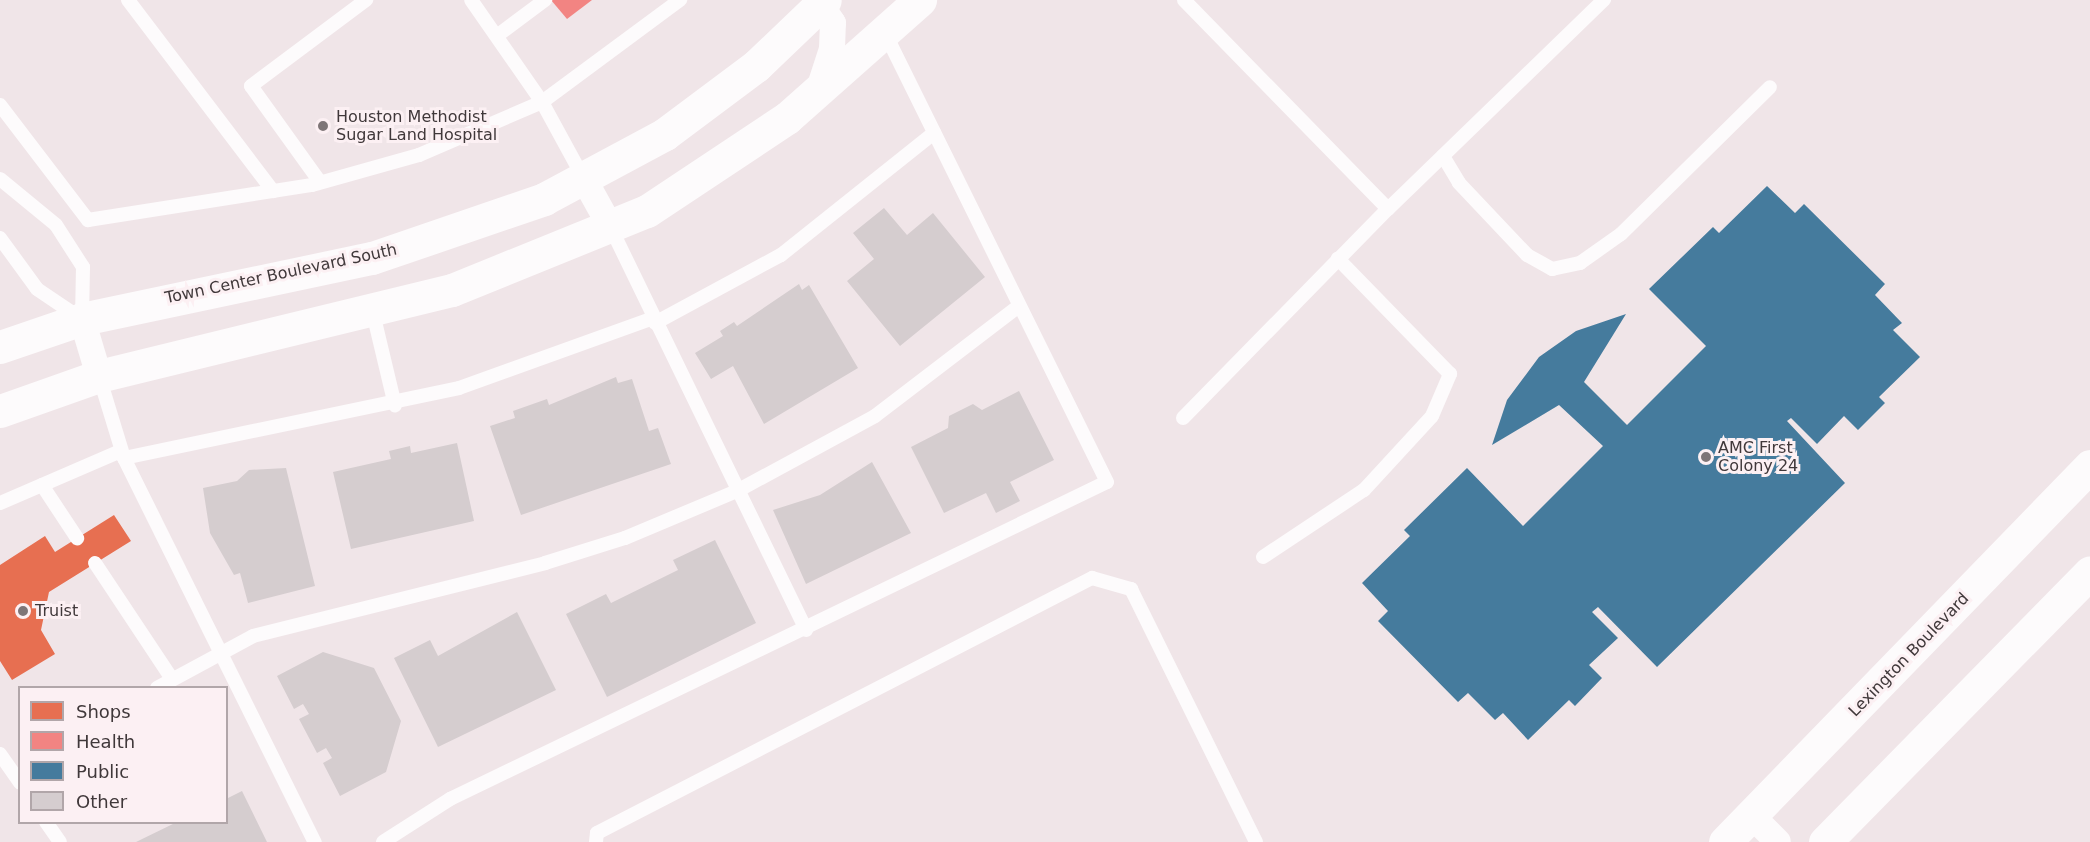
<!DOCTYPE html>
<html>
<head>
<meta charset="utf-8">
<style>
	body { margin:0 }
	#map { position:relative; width:2090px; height:842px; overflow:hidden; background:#f0e5e8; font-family:"DejaVu Sans",sans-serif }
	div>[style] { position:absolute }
	.shops>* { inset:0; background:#e76f51 }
	.health>* { inset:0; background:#f28482 }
	.public>* { inset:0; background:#457b9d }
	.building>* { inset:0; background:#d5cdcf }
	.lane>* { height:14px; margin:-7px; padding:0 7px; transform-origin:7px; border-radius:7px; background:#fdfbfc }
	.street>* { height:26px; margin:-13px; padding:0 13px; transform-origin:13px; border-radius:13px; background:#fdfbfc }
	.secondary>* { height:33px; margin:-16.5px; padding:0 16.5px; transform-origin:16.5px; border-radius:16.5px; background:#fdfbfc }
	.dots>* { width:16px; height:16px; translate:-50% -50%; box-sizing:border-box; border:3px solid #fcf0f3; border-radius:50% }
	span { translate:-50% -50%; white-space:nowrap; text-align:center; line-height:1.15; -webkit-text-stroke:6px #fcf0f3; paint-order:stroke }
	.poi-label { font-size:16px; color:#40383a }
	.left { translate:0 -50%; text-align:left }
	.street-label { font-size:16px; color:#40383a }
	.legend { position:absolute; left:18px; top:686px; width:210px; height:138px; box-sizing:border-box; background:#fcf0f3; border:2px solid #b1a6a9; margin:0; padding:8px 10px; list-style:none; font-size:18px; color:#40383a }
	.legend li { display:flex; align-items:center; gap:12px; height:30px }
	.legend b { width:30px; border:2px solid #b1a6a9 }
</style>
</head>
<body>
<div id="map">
	<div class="shops">
		<i style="clip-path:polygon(114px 515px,131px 541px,49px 592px,41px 630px,55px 654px,12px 680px,0 661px,0 565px,45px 536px,55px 552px)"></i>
	</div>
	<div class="health">
		<i style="clip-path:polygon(551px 0,592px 0,567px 19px)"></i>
	</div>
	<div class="public">
		<i style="clip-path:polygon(1767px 186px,1795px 213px,1804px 204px,1885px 284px,1875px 295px,1902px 323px,1893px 330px,1920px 357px,1879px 397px,1885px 403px,1858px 430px,1844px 416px,1817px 444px,1791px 418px,1787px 421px,1845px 483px,1657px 667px,1598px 607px,1592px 612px,1618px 638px,1589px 665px,1602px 678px,1575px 706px,1569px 700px,1528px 740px,1503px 713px,1495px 720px,1468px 693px,1458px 702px,1378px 621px,1388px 611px,1362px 583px,1410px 536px,1404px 530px,1467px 468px,1523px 526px,1603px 446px,1559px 405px,1492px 445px,1507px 400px,1539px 357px,1576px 331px,1626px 314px,1584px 382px,1627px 425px,1706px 346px,1649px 289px,1713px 227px,1719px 233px)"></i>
	</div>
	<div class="building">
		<i style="clip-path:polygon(884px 208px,907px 235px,933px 213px,985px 277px,900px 346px,847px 281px,874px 259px,853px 233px)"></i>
		<i style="clip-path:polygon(799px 284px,802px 290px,809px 285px,858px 368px,764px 424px,733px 366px,711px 379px,695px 353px,723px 336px,720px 331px,734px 322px,737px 326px)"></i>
		<i style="clip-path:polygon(616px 377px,618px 383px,632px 379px,649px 431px,658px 428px,671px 464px,521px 515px,490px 426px,515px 418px,513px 411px,547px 399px,549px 405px)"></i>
		<i style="clip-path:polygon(1019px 391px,1054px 460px,1010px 482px,1020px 501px,996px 513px,986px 493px,944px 513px,911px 447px,948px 428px,949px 416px,973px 404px,982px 410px)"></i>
		<i style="clip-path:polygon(457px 443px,474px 521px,351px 549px,333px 472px,391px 459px,389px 451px,410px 446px,411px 453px)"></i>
		<i style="clip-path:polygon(872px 462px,911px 533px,806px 584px,773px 510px,820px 495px)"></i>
		<i style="clip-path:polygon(286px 468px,315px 586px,248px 603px,240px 573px,234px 575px,210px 533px,203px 488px,237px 481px,249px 470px)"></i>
		<i style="clip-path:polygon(715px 540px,756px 623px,607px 697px,566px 614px,606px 594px,611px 603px,678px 570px,673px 560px)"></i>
		<i style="clip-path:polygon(517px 612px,556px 690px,438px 747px,394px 658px,430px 640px,438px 656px)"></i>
		<i style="clip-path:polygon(323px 652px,374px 668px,401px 721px,386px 772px,340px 796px,323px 763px,332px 758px,326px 748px,317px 753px,299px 719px,309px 714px,303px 704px,294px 709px,277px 676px)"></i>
		<i style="clip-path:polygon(242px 791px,267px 842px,136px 842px,177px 822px,226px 822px,226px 799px)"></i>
	</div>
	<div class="lane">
		<i style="left:128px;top:0;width:240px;rotate:52.8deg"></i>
		<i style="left:1184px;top:0;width:292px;rotate:45.7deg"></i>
		<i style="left:1388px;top:209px;width:301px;rotate:-44.1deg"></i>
		<i style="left:498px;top:35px;width:59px;rotate:-36.7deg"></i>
		<i style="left:0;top:105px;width:145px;rotate:52.6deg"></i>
		<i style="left:88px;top:220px;width:227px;rotate:-8.9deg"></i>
		<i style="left:312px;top:185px;width:111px;rotate:-15.7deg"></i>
		<i style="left:419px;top:155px;width:134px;rotate:-23.3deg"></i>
		<i style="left:542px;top:102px;width:124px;rotate:-124.8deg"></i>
		<i style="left:1443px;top:156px;width:31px;rotate:59deg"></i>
		<i style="left:1459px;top:183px;width:99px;rotate:46.6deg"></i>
		<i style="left:1527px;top:255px;width:29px;rotate:29deg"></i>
		<i style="left:1552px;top:269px;width:29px;rotate:-12deg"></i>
		<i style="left:1580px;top:263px;width:50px;rotate:-35.3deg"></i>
		<i style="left:1621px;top:234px;width:209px;rotate:-44.6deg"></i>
		<i style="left:0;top:179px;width:72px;rotate:39.4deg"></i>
		<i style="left:56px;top:225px;width:50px;rotate:57.3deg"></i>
		<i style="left:83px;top:267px;width:52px;rotate:91.1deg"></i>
		<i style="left:584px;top:179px;width:88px;rotate:-118.6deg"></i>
		<i style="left:542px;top:102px;width:172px;rotate:-36.5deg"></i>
		<i style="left:320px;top:182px;width:118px;rotate:-125.7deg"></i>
		<i style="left:251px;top:86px;width:144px;rotate:-36.8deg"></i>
		<i style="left:610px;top:226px;width:449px;rotate:64.1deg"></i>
		<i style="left:0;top:238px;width:63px;rotate:54deg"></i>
		<i style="left:37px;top:289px;width:52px;rotate:34deg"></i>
		<i style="left:373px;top:313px;width:95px;rotate:76.6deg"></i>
		<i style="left:655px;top:323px;width:143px;rotate:-28.4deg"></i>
		<i style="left:781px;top:255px;width:196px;rotate:-38.6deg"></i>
		<i style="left:99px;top:376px;width:86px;rotate:73deg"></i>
		<i style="left:124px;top:458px;width:429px;rotate:63.6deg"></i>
		<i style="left:1183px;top:418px;width:293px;rotate:-45.6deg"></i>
		<i style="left:124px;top:458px;width:342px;rotate:-11.8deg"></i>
		<i style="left:459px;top:388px;width:206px;rotate:-19.8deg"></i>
		<i style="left:42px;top:485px;width:64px;rotate:56.6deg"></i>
		<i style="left:0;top:503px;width:132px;rotate:-23.3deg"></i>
		<i style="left:1263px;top:557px;width:121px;rotate:-33.6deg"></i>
		<i style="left:1364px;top:490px;width:100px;rotate:-47.4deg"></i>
		<i style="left:1432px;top:416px;width:46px;rotate:-66.8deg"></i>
		<i style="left:1450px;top:374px;width:161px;rotate:-134.2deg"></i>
		<i style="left:95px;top:563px;width:139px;rotate:56.4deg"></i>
		<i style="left:157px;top:688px;width:109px;rotate:-28.4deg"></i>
		<i style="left:253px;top:636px;width:301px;rotate:-14deg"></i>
		<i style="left:545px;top:563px;width:84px;rotate:-17.4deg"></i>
		<i style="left:625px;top:538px;width:121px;rotate:-22.8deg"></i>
		<i style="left:737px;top:491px;width:157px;rotate:-28.5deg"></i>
		<i style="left:875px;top:416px;width:181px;rotate:-37.4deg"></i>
		<i style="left:0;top:754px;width:35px;rotate:55deg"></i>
		<i style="left:46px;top:822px;width:24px;rotate:55deg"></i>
		<i style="left:383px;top:842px;width:80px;rotate:-32.7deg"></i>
		<i style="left:450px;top:799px;width:729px;rotate:-25.76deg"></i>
		<i style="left:1107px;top:482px;width:501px;rotate:-116.31deg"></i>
		<i style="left:596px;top:842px;width:9px;rotate:-84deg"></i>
		<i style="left:597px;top:833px;width:557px;rotate:-27.26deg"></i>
		<i style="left:1092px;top:578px;width:41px;rotate:15.8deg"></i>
		<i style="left:1131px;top:589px;width:282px;rotate:63.7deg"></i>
	</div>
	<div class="street">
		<i style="left:818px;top:92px;width:45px;rotate:-72deg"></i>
		<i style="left:832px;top:49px;width:26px;rotate:-88deg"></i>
		<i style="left:833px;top:23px;width:23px;rotate:-124deg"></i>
		<i style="left:584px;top:179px;width:54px;rotate:61deg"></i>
		<i style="left:82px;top:319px;width:59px;rotate:73.4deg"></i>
		<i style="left:1753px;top:817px;width:35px;rotate:45deg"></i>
	</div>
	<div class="secondary">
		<i style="left:0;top:347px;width:87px;rotate:-18.9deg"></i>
		<i style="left:82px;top:319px;width:296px;rotate:-11.9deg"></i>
		<i style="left:372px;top:258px;width:182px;rotate:-18.9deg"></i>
		<i style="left:544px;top:199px;width:137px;rotate:-28.2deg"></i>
		<i style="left:665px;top:134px;width:114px;rotate:-36.8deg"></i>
		<i style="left:756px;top:66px;width:95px;rotate:-43.7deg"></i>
		<i style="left:0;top:411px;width:105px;rotate:-19.5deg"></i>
		<i style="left:99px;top:376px;width:363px;rotate:-13.7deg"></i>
		<i style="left:452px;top:290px;width:210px;rotate:-22.1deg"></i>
		<i style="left:647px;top:211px;width:168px;rotate:-33.6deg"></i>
		<i style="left:787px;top:118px;width:178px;rotate:-41.6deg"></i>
		<i style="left:1725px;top:842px;width:524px;rotate:-45.85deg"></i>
		<i style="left:1825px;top:842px;width:378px;rotate:-45.5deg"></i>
	</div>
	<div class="dots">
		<i style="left:323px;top:126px;background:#7e7577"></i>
		<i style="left:1706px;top:457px;background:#7e7577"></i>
		<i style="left:23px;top:611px;background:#7e7577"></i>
	</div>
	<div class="poi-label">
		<span class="left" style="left:336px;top:126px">Houston Methodist<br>Sugar Land Hospital</span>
		<span class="left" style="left:1718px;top:457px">AMC First<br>Colony 24</span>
		<span class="left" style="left:35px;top:611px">Truist</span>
	</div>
	<div class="street-label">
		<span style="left:281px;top:274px;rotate:-12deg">Town Center Boulevard South</span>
		<span style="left:1909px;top:655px;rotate:-46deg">Lexington Boulevard</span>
	</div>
	<ul class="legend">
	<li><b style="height:16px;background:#e76f51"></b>Shops</li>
	<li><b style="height:16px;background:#f28482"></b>Health</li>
	<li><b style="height:16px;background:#457b9d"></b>Public</li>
	<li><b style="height:16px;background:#d5cdcf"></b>Other</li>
	</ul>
</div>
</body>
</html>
